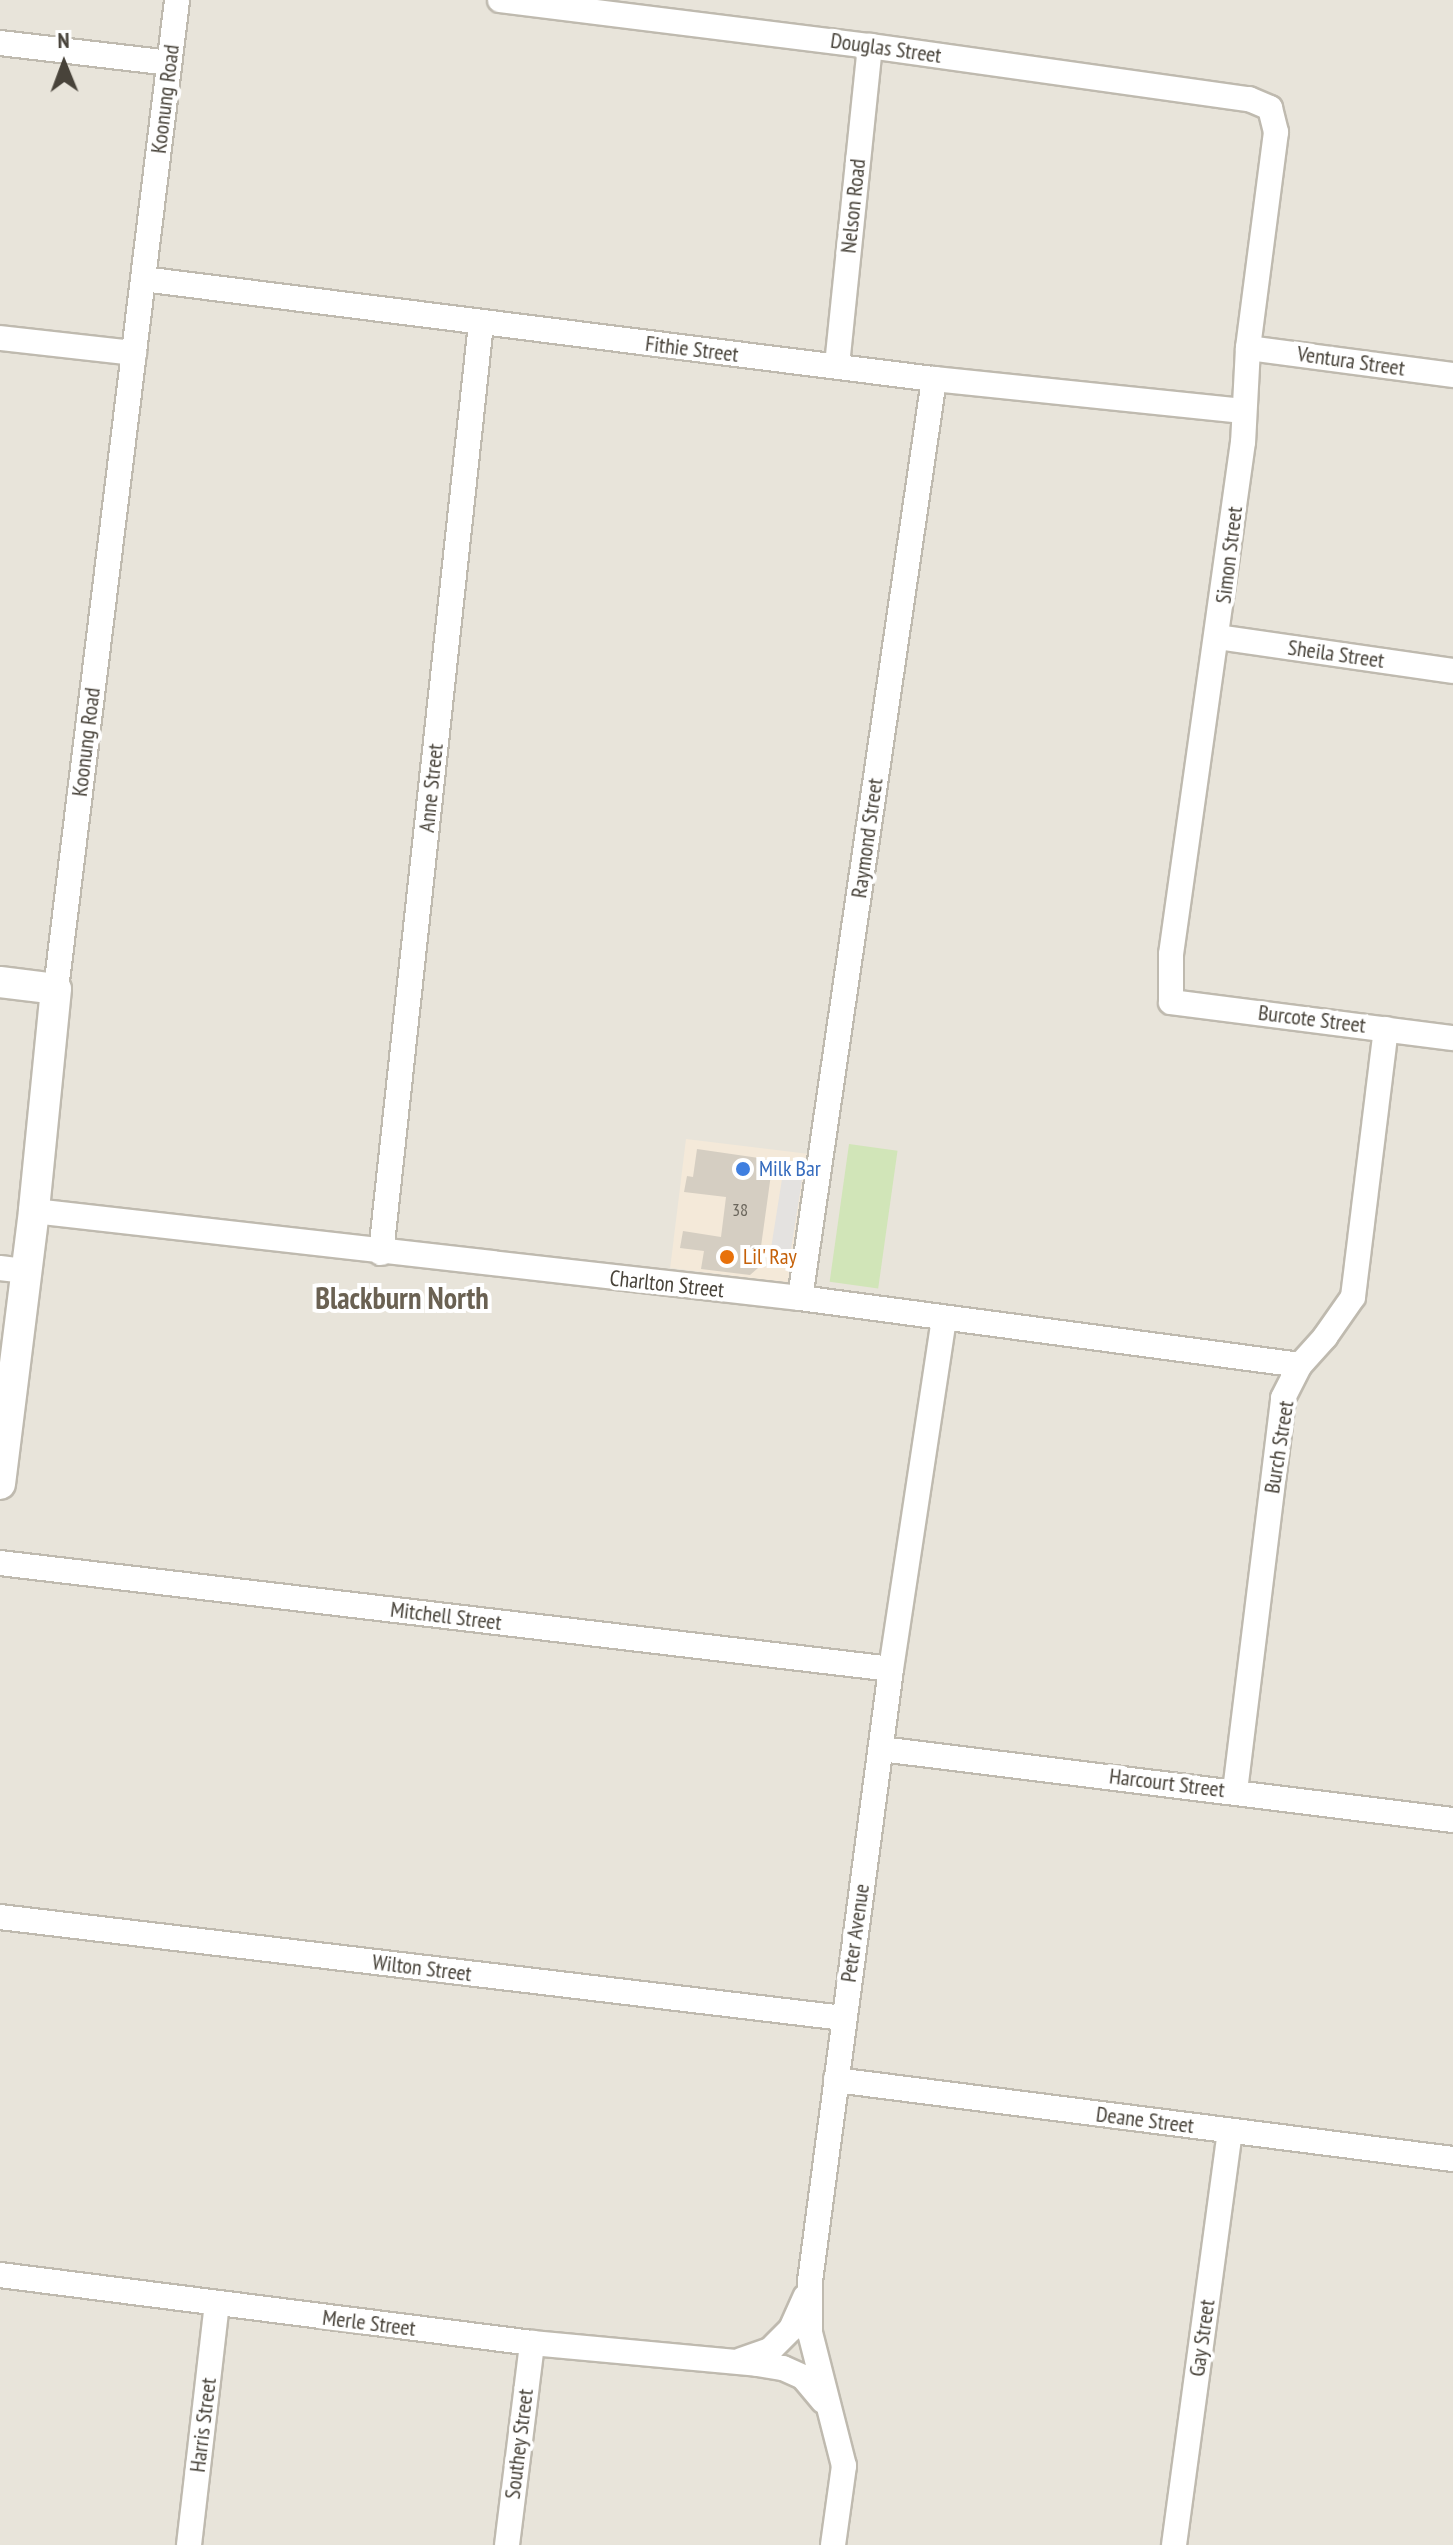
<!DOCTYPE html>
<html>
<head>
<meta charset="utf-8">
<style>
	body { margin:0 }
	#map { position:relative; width:1453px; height:2545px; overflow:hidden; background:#f5f2ec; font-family:"PT Sans Narrow",sans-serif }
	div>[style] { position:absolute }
	.residential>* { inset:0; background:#e8e4da; transform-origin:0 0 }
	.commercial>* { inset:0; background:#f4e9d9; transform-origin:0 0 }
	.green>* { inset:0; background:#d1e5b8; transform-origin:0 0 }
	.parking>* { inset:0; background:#e4e2e0; transform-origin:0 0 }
	.building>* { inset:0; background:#d5cec2 }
	.roads { filter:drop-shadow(2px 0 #bfbaaf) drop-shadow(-2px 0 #bfbaaf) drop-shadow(0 2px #bfbaaf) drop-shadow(0 -2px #bfbaaf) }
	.minor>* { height:24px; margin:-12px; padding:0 12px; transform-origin:12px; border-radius:12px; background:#fff }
	.tertiary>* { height:30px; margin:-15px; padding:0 15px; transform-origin:15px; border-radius:15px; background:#fff }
	.dots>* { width:22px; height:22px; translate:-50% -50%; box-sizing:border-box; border:4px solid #fff; border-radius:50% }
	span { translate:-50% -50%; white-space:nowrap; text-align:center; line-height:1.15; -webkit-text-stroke:8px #fff; paint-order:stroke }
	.number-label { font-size:18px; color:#6b665c }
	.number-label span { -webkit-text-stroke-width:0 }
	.street-label { font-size:22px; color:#48433a }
	.shop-label { font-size:22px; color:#366cbe }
	.left { translate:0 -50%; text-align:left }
	.food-label { font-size:22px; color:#c56008 }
	.district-label { font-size:30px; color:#6a6152; font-weight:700 }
	.north { position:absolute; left:24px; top:24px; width:80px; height:80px; -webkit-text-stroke:6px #fff; paint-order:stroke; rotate:359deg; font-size:22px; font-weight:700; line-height:32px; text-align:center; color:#48433a }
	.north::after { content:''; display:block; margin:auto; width:28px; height:36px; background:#48433a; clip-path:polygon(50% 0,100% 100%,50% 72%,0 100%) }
</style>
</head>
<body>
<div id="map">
	<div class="residential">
		<i style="left:0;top:0;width:1453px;height:2545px"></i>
	</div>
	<div class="commercial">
		<i style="left:686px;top:1139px;width:124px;height:130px;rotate:7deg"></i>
	</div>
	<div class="green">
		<i style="left:849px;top:1144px;width:49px;height:139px;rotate:8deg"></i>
	</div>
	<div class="parking">
		<i style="left:785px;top:1160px;width:20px;height:103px;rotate:9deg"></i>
	</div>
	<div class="building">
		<i style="clip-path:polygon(697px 1149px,773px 1160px,758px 1268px,750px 1275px,701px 1269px,704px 1251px,680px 1248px,683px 1231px,721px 1237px,726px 1197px,684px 1192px,687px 1176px,693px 1177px)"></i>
	</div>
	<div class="roads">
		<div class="minor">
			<i style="left:500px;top:0;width:373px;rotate:7.1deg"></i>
			<i style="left:870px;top:46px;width:383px;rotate:8deg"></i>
			<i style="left:1249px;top:99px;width:23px;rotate:23deg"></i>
			<i style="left:1270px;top:108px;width:25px;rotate:76deg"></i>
			<i style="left:1276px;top:132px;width:218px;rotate:97.4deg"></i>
			<i style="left:1248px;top:348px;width:94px;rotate:93deg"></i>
			<i style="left:1243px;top:442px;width:517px;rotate:98deg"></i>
			<i style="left:1171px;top:954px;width:48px;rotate:90deg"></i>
			<i style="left:1171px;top:1002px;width:284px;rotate:7.3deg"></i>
			<i style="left:0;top:43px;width:170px;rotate:6.7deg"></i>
			<i style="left:143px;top:279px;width:797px;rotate:7.21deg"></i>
			<i style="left:934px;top:379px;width:311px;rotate:5.9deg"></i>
			<i style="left:0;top:338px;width:135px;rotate:6.4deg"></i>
			<i style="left:1248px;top:348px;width:207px;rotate:7.5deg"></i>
			<i style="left:837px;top:365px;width:321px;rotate:-84.1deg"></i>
			<i style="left:1218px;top:637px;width:237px;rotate:8.2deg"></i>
			<i style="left:56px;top:989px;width:996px;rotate:-83.02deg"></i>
			<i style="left:34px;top:1211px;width:771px;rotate:6.48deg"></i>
			<i style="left:800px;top:1298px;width:504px;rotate:7.63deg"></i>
			<i style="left:381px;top:1253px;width:934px;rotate:-83.86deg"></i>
			<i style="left:0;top:1268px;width:26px;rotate:7deg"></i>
			<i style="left:800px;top:1298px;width:929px;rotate:-81.7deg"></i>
			<i style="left:0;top:1563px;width:897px;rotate:6.78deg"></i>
			<i style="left:881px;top:1749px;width:576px;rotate:7.08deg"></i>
			<i style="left:1235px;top:1791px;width:396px;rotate:-83deg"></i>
			<i style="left:1283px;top:1398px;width:37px;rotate:-63deg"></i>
			<i style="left:1300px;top:1365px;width:38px;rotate:-48deg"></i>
			<i style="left:1325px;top:1337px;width:49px;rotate:-55deg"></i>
			<i style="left:1353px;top:1297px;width:270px;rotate:-83deg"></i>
			<i style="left:0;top:1917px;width:849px;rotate:6.83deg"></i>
			<i style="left:836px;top:2080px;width:622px;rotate:7.3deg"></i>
			<i style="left:0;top:2275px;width:536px;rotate:7.28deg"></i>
			<i style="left:532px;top:2343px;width:226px;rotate:5.3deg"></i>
			<i style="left:757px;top:2364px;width:26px;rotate:9deg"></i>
			<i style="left:783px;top:2368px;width:22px;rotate:24deg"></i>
			<i style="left:803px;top:2377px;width:31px;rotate:50deg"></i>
			<i style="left:741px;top:2360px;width:31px;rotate:-19deg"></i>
			<i style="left:770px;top:2350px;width:30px;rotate:-45deg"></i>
			<i style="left:791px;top:2329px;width:35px;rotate:-66deg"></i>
			<i style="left:189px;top:2545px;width:243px;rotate:-83.4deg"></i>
			<i style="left:507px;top:2545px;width:204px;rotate:-82.9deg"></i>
			<i style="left:833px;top:2545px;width:80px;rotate:-82.1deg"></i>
			<i style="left:844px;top:2466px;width:137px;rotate:-104.3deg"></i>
			<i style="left:810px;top:2333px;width:52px;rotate:-90deg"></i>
			<i style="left:810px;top:2281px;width:617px;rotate:-82.46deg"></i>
			<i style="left:891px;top:1669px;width:354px;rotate:-81.4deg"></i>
			<i style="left:1174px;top:2545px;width:418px;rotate:-82.3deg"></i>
		</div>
		<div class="tertiary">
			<i style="left:0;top:982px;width:56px;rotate:7.1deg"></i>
			<i style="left:56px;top:989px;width:223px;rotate:95.7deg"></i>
			<i style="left:34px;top:1211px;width:275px;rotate:97.1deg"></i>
		</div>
	</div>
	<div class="dots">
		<i style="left:743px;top:1169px;background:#3f7fe0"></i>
		<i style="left:727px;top:1257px;background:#e8710a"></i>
	</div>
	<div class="number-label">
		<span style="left:740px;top:1210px">38</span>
	</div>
	<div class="street-label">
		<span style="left:886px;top:48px;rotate:8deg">Douglas Street</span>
		<span style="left:165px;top:99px;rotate:-83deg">Koonung Road</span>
		<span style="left:853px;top:206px;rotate:-84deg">Nelson Road</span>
		<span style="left:692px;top:349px;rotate:7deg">Fithie Street</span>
		<span style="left:1351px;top:361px;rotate:8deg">Ventura Street</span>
		<span style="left:1229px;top:555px;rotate:-83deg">Simon Street</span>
		<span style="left:1336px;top:654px;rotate:8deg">Sheila Street</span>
		<span style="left:86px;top:742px;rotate:-83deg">Koonung Road</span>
		<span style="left:431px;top:788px;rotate:-84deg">Anne Street</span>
		<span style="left:867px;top:838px;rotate:-82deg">Raymond Street</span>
		<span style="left:1312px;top:1019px;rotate:7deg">Burcote Street</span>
		<span style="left:667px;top:1284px;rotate:6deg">Charlton Street</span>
		<span style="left:1279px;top:1447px;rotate:-81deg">Burch Street</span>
		<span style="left:446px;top:1616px;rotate:7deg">Mitchell Street</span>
		<span style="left:1167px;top:1783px;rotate:7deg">Harcourt Street</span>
		<span style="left:855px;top:1933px;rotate:-82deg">Peter Avenue</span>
		<span style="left:422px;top:1968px;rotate:7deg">Wilton Street</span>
		<span style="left:1145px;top:2120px;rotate:7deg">Deane Street</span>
		<span style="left:369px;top:2323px;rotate:7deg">Merle Street</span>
		<span style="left:1202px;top:2338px;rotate:-82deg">Gay Street</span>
		<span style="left:203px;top:2425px;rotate:-83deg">Harris Street</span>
		<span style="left:519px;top:2444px;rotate:-83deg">Southey Street</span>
	</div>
	<div class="shop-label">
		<span class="left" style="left:759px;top:1169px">Milk Bar</span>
	</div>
	<div class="food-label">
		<span class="left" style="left:743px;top:1257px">Lil' Ray</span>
	</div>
	<div class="district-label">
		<span style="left:402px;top:1298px">Blackburn North</span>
	</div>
	<div class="north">N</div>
</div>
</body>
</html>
